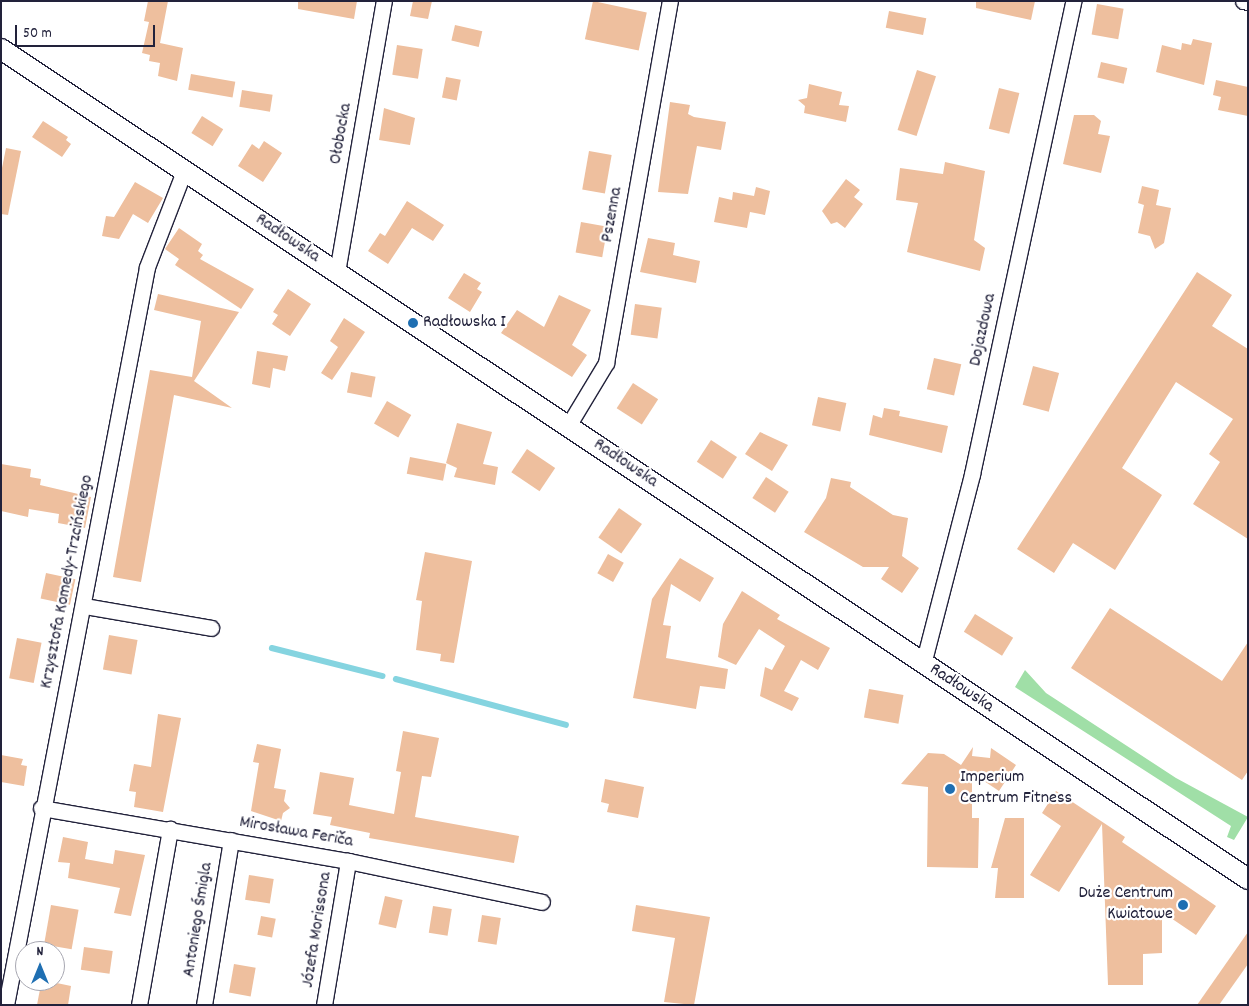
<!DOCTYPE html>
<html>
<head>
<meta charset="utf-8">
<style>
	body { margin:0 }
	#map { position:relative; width:1249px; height:1006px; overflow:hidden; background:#fff; font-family:Dekko,sans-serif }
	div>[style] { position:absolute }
	.green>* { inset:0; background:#a0dfa7 }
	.stream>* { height:5.5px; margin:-2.75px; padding:0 2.75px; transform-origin:2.75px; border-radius:2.75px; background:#85d4e0 }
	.building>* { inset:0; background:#eebf9e; transform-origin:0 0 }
	.roads { filter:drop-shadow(1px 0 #22223b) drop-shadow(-1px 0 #22223b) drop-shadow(0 1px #22223b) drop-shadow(0 -1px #22223b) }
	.minor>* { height:15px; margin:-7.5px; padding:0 7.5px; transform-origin:7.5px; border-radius:7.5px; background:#fff }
	.tertiary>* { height:20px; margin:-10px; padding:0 10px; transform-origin:10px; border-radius:10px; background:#fff }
	.dots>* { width:14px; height:14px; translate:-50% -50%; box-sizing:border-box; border:2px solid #fff; border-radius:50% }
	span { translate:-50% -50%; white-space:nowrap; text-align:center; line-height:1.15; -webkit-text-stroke:4.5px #fff; paint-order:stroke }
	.street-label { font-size:18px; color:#22223b }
	.poi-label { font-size:18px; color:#22223b }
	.left { translate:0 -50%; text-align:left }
	.right { translate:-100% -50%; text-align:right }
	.frame { position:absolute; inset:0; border:2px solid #22223b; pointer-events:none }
	.north { position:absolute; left:15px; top:941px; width:50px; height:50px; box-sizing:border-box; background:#fff; border:1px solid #a7a7b1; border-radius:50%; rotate:0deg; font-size:14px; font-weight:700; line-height:20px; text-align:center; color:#22223b }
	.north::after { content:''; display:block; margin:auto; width:18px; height:22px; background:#1f6fb2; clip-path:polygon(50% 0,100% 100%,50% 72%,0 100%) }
	.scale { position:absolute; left:15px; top:25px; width:140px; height:22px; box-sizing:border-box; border:2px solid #22223b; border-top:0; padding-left:6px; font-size:15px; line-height:18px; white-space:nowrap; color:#22223b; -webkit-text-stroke:4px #fff; paint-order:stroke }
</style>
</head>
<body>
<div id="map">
	<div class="green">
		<i style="clip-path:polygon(1025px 670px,1046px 693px,1176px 778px,1248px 817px,1234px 840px,1227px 837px,1231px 826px,1015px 687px)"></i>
	</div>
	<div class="stream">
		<i style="left:272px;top:648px;width:114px;rotate:14.2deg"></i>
		<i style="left:396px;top:679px;width:176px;rotate:15.1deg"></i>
	</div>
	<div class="building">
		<i style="clip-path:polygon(148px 1px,168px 1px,160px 43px,183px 48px,177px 81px,158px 76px,160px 63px,149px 61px,150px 55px,142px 53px,149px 22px,144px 21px)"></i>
		<i style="clip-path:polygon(298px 1px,357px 1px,354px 19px,298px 9px)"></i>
		<i style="clip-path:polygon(413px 1px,432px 1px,428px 19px,410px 16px)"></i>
		<i style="left:593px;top:1px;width:55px;height:39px;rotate:12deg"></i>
		<i style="clip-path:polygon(976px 1px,1035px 1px,1031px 20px,976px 8px)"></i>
		<i style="left:1097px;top:4px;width:27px;height:31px;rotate:10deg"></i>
		<i style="left:889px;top:11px;width:38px;height:17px;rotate:11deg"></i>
		<i style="left:455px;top:25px;width:28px;height:16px;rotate:13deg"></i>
		<i style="clip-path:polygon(1193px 39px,1212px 43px,1204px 85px,1156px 72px,1162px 45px,1181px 50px,1182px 43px,1191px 45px)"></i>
		<i style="left:397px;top:45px;width:26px;height:30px;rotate:9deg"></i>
		<i style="left:1101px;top:62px;width:27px;height:16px;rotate:13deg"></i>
		<i style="left:917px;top:70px;width:20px;height:63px;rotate:18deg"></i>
		<i style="left:191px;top:74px;width:45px;height:16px;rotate:10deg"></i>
		<i style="left:446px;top:77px;width:15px;height:21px;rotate:11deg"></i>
		<i style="clip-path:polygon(1216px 80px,1248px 87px,1248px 116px,1218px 110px,1221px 97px,1213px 95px)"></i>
		<i style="clip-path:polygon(809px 84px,842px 92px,839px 105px,849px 106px,846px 122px,804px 113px,805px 106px,798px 100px,807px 98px)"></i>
		<i style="left:999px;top:88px;width:21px;height:42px;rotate:14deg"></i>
		<i style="left:242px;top:90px;width:31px;height:17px;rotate:9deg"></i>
		<i style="clip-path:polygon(670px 102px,690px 105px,688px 114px,694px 117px,726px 122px,721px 150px,697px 146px,688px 194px,658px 192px)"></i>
		<i style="clip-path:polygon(384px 108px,415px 118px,410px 145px,379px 140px)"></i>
		<i style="clip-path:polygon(1074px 115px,1094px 115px,1101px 121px,1098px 134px,1110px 136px,1101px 173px,1063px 164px)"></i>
		<i style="left:202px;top:116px;width:25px;height:20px;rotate:32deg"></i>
		<i style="clip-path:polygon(43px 121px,68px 137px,66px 140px,71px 144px,62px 157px,32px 137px)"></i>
		<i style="clip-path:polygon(264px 141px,282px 153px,263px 182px,238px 166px,252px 144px,259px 149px)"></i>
		<i style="clip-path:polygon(6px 148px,21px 151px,8px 215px,1px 214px,1px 173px)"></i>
		<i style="left:589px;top:151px;width:23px;height:39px;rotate:10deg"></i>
		<i style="clip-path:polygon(945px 162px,985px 171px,974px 240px,985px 248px,980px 271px,907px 252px,918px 203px,896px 200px,900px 168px,943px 174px)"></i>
		<i style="clip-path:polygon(846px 179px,860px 190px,854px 197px,863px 204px,845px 228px,837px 222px,831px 224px,822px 211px)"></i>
		<i style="clip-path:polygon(135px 182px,163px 198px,148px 223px,133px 214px,119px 239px,102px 236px,106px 216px,114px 217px)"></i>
		<i style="clip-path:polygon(1142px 186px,1159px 190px,1156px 205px,1171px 208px,1164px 243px,1155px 249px,1150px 236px,1138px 233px,1144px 205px,1138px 203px)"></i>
		<i style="clip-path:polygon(756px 187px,770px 191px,765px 215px,750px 212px,747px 228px,714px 222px,719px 197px,732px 200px,733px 192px,754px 196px)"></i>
		<i style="clip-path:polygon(407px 201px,444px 225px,433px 241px,412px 228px,388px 264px,368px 251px,380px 233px,385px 236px)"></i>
		<i style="left:581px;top:222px;width:27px;height:31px;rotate:10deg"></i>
		<i style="clip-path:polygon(179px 228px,202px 244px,198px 251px,203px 255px,200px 259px,254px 289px,241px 309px,175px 265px,179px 259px,165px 249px)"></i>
		<i style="clip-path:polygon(648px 238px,675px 243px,673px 255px,700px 261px,696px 283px,640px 272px)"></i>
		<i style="clip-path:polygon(1197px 272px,1232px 295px,1212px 326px,1248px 349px,1248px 539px,1193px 504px,1220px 462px,1209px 454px,1233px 419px,1176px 382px,1122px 468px,1162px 495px,1115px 570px,1073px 543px,1054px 573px,1017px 549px)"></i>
		<i style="clip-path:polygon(464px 273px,481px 283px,477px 289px,482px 292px,470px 312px,448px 298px)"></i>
		<i style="clip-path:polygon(288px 289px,311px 304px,290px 336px,272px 324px,278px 315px,273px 312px)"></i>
		<i style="clip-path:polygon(158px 294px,239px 312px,194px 381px,232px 408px,174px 395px,141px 582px,113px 577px,150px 370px,192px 377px,201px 321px,154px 310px)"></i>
		<i style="clip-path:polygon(559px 295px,591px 310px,572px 345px,587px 355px,572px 377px,501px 333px,517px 310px,544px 327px)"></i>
		<i style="left:635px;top:304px;width:27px;height:31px;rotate:8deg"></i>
		<i style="clip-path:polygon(344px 318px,365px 332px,332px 380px,321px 373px,338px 347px,330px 341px)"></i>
		<i style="clip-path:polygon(257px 351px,288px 356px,285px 371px,273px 368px,270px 388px,252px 384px)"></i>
		<i style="left:934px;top:358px;width:28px;height:32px;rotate:13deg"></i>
		<i style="left:1033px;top:366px;width:27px;height:40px;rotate:15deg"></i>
		<i style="left:351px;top:372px;width:25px;height:21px;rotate:11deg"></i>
		<i style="left:633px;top:383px;width:30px;height:30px;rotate:33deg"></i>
		<i style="left:818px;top:397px;width:29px;height:29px;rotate:12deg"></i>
		<i style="left:387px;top:401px;width:28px;height:26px;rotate:30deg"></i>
		<i style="clip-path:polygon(884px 408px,900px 411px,899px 416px,948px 426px,942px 453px,869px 435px,873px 415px,882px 418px)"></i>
		<i style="clip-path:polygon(457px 423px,492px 432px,483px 464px,498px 467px,495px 485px,454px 477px,457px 468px,446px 463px)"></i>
		<i style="clip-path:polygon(760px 432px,788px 445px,772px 471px,745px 454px)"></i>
		<i style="left:711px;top:440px;width:31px;height:26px;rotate:33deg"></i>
		<i style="left:527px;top:449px;width:34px;height:28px;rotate:34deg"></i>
		<i style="left:410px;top:457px;width:37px;height:17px;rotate:11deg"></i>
		<i style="clip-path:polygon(1px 464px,31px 469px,30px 477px,41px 479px,40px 485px,91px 497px,85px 528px,58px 523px,59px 514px,29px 509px,28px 517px,1px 511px)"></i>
		<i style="left:766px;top:477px;width:27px;height:25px;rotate:33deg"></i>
		<i style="clip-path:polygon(831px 478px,851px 482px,850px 487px,893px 515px,908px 518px,902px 556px,919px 568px,902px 593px,881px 579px,889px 567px,863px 567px,804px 532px,826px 498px)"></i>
		<i style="left:619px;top:508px;width:28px;height:36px;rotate:35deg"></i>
		<i style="clip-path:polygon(425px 552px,472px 561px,454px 663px,440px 661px,441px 654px,416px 650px,422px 601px,416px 600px)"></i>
		<i style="left:608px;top:554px;width:18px;height:22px;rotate:29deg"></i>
		<i style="clip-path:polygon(680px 558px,714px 578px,700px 602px,671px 584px,663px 625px,671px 626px,666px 658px,728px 669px,725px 689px,700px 686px,696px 709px,633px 698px,652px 599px)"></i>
		<i style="left:46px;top:573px;width:30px;height:26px;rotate:12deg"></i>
		<i style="clip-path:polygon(742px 591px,780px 615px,777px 619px,830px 648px,818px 670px,801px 660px,784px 691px,799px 698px,792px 711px,760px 696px,765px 667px,772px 670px,785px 646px,759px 629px,736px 665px,718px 657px,723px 624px)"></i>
		<i style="clip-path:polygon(1110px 608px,1222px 681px,1248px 642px,1248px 771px,1242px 780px,1071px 668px)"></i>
		<i style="left:975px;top:614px;width:45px;height:21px;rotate:32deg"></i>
		<i style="left:109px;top:635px;width:29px;height:35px;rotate:10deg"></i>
		<i style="left:17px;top:638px;width:25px;height:41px;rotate:11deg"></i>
		<i style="left:869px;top:689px;width:35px;height:29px;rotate:10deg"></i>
		<i style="clip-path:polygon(158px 714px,181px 718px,163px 812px,134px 807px,136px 792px,129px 791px,134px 764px,151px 767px)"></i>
		<i style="clip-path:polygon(403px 731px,439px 738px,431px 777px,422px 776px,415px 817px,519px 836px,514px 863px,369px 838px,370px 833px,330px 825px,332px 817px,313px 814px,320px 772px,354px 778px,349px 805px,394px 814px,401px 772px,396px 771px)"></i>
		<i style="clip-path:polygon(257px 744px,281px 749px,274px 788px,286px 790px,284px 801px,290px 808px,283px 813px,281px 821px,251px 811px,259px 763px,253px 762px)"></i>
		<i style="clip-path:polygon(973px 747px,972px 756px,990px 758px,991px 748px,1016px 765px,999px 791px,972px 773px,972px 818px,979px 818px,978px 868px,927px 867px,928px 787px,901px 784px,928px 753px,944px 754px,961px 765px)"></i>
		<i style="clip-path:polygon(1px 755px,23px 759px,21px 765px,27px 766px,24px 786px,1px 782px)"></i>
		<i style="clip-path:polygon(605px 779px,644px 787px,638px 818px,607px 812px,609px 804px,601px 802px)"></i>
		<i style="clip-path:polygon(1056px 791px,1125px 837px,1122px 842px,1216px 906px,1196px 935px,1162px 912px,1162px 953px,1143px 954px,1143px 985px,1108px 985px,1102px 824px,1059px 892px,1030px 875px,1061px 826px,1042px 813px)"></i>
		<i style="clip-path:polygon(1005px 818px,1024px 818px,1024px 898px,995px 898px,998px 868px,991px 868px)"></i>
		<i style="clip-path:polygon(63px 837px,88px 842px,85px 859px,113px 864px,115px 850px,145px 855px,131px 916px,114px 913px,120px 888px,68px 878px,70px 863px,58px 862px)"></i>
		<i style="left:249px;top:875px;width:25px;height:25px;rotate:9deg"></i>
		<i style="left:385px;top:896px;width:18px;height:29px;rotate:13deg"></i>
		<i style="left:51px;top:905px;width:28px;height:40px;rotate:10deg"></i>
		<i style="clip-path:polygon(636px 905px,710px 917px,694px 1005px,664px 1002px,675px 938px,632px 931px)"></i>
		<i style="left:433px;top:906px;width:19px;height:27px;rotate:9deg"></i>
		<i style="left:482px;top:915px;width:19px;height:27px;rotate:9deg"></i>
		<i style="left:261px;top:916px;width:15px;height:19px;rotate:11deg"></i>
		<i style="clip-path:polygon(1248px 932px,1248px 964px,1219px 1005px,1197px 1005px)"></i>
		<i style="left:84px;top:947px;width:29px;height:23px;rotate:8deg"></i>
		<i style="left:234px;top:964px;width:22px;height:29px;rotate:10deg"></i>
		<i style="clip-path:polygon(52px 982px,71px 986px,68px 1005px,37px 1005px,41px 984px)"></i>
	</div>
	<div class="roads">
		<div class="minor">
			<i style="left:1243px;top:1px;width:5px;rotate:11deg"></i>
			<i style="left:337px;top:272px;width:275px;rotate:-80.2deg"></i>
			<i style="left:568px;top:426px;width:74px;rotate:-58.9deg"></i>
			<i style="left:606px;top:363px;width:368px;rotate:-80deg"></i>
			<i style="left:84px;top:606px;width:129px;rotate:9.8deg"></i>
			<i style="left:923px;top:664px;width:196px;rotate:-75.5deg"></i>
			<i style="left:972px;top:474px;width:484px;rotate:-77.9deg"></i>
			<i style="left:41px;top:808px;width:312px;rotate:9.8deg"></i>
			<i style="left:348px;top:861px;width:198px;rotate:11.9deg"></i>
			<i style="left:6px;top:1005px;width:751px;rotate:-79.18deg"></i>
			<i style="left:147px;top:267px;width:103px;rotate:-68.9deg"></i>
			<i style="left:139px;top:1005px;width:179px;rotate:-80deg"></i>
			<i style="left:204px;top:1005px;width:167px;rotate:-80.7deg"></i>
			<i style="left:324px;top:1005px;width:146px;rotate:-80.5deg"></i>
		</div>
		<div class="tertiary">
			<i style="left:1px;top:49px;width:1498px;rotate:33.65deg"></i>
		</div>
	</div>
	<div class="dots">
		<i style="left:413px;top:323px;background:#1f6fb2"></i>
		<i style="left:950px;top:789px;background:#1f6fb2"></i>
		<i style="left:1183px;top:905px;background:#1f6fb2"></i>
	</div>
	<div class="street-label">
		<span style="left:342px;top:134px;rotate:-80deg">Ołobocka</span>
		<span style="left:613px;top:215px;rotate:-80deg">Pszenna</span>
		<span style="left:287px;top:239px;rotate:34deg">Radłowska</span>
		<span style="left:984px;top:330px;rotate:-78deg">Dojazdowa</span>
		<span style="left:625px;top:464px;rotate:34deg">Radłowska</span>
		<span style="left:68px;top:582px;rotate:-79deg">Krzysztofa Komedy-Trzcińskiego</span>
		<span style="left:961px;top:689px;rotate:34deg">Radłowska</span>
		<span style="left:296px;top:833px;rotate:10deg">Mirosława Feriča</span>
		<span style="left:199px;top:920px;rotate:-81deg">Antoniego Śmigla</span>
		<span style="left:318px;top:930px;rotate:-81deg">Józefa Morissona</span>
	</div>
	<div class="poi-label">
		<span class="left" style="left:423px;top:323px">Radłowska I</span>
		<span class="left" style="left:960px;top:789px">Imperium<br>Centrum Fitness</span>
		<span class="right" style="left:1173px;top:905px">Duże Centrum<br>Kwiatowe</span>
	</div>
	<div class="frame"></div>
	<div class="north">N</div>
	<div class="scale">50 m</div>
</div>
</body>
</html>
